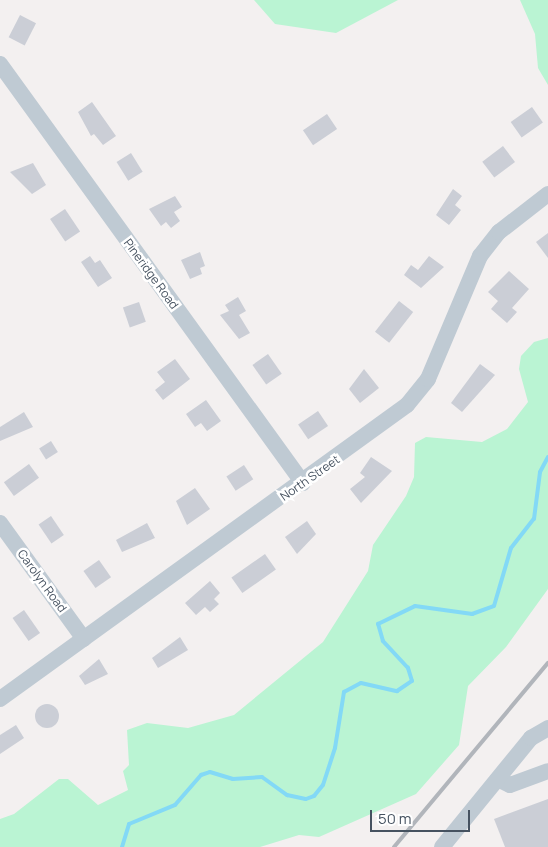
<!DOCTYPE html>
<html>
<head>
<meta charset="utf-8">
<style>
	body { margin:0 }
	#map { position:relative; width:548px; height:847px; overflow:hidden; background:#f3f0f0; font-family:Manrope,sans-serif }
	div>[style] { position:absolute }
	.green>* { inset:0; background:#baf4d3 }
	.stream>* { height:4px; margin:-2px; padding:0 2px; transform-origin:2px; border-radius:2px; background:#83d9f6 }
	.building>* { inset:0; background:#cbced6; transform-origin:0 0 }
	.round { border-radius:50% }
	.minor>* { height:16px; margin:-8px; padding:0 8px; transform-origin:8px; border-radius:8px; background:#bfcad3 }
	.rail>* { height:4px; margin:-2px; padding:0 2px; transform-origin:2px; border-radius:2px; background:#b1b5bb }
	span { translate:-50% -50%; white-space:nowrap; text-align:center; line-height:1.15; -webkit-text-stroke:5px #fff; paint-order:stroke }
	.street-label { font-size:12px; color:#465260 }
	.scale { position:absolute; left:370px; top:810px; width:100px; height:22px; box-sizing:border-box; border:2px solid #465260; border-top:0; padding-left:6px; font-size:15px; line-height:18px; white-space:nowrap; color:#465260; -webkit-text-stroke:4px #fff; paint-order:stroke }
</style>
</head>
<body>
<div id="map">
	<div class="green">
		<i style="clip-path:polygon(254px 0,398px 0,336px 33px,275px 24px)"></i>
		<i style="clip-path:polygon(520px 0,548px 0,548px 85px,538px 68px,535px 34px)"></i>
		<i style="clip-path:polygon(548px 338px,548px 589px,506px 647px,468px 686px,459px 745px,416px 794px,319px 837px,299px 835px,260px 847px,0 847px,0 819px,14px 814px,59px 779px,68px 779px,98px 805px,128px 790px,123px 771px,129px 765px,127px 730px,147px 723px,188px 728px,234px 715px,323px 642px,368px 571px,373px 545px,406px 496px,414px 477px,415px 443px,426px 437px,482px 442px,507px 429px,528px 402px,519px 369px,521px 356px,534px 342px)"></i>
	</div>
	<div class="stream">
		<i style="left:122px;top:847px;width:24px;rotate:-73deg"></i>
		<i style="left:129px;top:824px;width:50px;rotate:-22.4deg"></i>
		<i style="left:175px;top:805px;width:40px;rotate:-49deg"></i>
		<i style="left:201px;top:775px;width:9px;rotate:-18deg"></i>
		<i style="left:210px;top:772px;width:24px;rotate:17deg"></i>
		<i style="left:233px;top:779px;width:29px;rotate:-4deg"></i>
		<i style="left:262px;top:777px;width:31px;rotate:36deg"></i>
		<i style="left:287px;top:795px;width:19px;rotate:12deg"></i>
		<i style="left:306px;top:799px;width:9px;rotate:-21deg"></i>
		<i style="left:314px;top:796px;width:14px;rotate:-51deg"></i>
		<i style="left:323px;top:785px;width:39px;rotate:-72deg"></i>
		<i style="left:335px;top:748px;width:57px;rotate:-80.9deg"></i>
		<i style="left:344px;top:692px;width:19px;rotate:-28deg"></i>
		<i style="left:361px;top:683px;width:37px;rotate:13deg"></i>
		<i style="left:397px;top:691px;width:18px;rotate:-34deg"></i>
		<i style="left:412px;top:681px;width:14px;rotate:-107deg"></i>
		<i style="left:408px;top:668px;width:37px;rotate:-133deg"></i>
		<i style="left:383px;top:641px;width:18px;rotate:-106deg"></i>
		<i style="left:378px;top:624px;width:41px;rotate:-25.9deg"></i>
		<i style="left:415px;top:606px;width:58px;rotate:8deg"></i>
		<i style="left:472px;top:614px;width:23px;rotate:-20deg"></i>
		<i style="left:494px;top:606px;width:60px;rotate:-73.7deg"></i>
		<i style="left:511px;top:548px;width:37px;rotate:-52deg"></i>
		<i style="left:534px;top:519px;width:47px;rotate:-82.7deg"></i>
		<i style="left:540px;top:472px;width:17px;rotate:-62deg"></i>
	</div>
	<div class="building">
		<i style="left:20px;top:15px;width:18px;height:25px;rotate:27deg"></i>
		<i style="clip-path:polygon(92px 102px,116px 136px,103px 145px,94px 134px,91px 136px,78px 112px)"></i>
		<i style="left:532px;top:107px;width:19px;height:26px;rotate:55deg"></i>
		<i style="left:327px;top:114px;width:18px;height:29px;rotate:56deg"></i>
		<i style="left:503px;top:146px;width:20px;height:26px;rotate:53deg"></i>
		<i style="left:131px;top:153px;width:22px;height:17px;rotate:58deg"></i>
		<i style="clip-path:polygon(33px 163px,46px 185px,32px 194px,10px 172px)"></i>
		<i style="clip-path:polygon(453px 189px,462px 196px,455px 205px,461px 210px,449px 225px,436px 215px)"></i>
		<i style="clip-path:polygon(175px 196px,182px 207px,174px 212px,180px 221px,171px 228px,166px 222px,161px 226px,149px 209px)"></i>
		<i style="left:65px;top:209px;width:27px;height:18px;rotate:56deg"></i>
		<i style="clip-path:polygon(548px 233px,548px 258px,536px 242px)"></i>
		<i style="clip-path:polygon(200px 252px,205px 266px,200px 268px,202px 274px,190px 279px,181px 260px)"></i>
		<i style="clip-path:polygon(90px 256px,95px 263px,100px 260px,112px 278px,98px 287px,81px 262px)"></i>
		<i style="clip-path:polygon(429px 256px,444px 267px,421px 288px,404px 275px,411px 265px,418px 270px)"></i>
		<i style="clip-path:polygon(509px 271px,529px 289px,512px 308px,517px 312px,507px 323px,491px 309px,498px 301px,488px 292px)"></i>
		<i style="clip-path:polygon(238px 297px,246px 311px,239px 315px,250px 333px,239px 339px,220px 315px,229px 311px,225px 305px)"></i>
		<i style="left:399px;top:301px;width:18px;height:39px;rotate:38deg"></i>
		<i style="left:139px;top:302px;width:21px;height:17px;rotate:71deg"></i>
		<i style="left:268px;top:354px;width:24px;height:19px;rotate:55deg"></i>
		<i style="clip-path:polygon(175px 359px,190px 379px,163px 400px,155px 390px,165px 382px,157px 372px)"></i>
		<i style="clip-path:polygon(480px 364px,495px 375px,462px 412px,451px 403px)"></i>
		<i style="clip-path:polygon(364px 369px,379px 388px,360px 403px,349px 389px)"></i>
		<i style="clip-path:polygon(206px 400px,221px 421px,207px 431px,201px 423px,195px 427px,186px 414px)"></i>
		<i style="left:318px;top:411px;width:18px;height:24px;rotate:56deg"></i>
		<i style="clip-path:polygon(24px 412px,33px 427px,0 441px,0 427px)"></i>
		<i style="left:51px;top:441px;width:13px;height:14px;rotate:58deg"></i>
		<i style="clip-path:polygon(371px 457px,392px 471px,361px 503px,350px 489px,365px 477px,360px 473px)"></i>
		<i style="left:29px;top:464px;width:17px;height:31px;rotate:54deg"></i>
		<i style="left:244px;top:465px;width:17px;height:21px;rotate:57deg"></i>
		<i style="clip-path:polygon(195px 488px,210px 509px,187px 525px,176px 501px)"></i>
		<i style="left:51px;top:516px;width:23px;height:15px;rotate:56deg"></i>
		<i style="clip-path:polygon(307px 521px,316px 534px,297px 554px,285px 537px)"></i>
		<i style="clip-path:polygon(147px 523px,155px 538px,122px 552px,116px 540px)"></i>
		<i style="left:265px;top:554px;width:19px;height:41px;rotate:55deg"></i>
		<i style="left:99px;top:560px;width:21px;height:19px;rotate:55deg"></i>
		<i style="clip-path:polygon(210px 581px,220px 593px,214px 599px,219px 604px,210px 612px,205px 607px,196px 615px,185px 603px)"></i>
		<i style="left:24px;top:610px;width:28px;height:14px;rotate:55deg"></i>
		<i style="clip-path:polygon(180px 637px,188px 650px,158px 668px,152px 658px)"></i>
		<i style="clip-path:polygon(99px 659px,108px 674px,85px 685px,79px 676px)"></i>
		<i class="round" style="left:35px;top:704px;width:24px;height:24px"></i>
		<i style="clip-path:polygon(16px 725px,24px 738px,0 754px,0 735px)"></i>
		<i style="clip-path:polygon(548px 799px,548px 847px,505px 847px,494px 819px)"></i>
	</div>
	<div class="minor">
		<i style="left:0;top:64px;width:517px;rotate:54.13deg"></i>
		<i style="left:0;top:523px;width:143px;rotate:54.1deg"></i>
		<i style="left:0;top:699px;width:502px;rotate:-35.84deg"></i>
		<i style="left:407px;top:405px;width:33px;rotate:-51deg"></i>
		<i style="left:428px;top:379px;width:134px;rotate:-67.1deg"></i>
		<i style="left:480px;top:256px;width:31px;rotate:-52deg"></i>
		<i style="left:499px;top:232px;width:62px;rotate:-37.8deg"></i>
		<i style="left:498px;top:779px;width:13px;rotate:27deg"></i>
		<i style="left:510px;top:785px;width:40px;rotate:-20.2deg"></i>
		<i style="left:442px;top:847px;width:141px;rotate:-50.8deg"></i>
		<i style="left:531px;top:738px;width:20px;rotate:-30deg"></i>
	</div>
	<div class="rail">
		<i style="left:394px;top:847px;width:240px;rotate:-50.1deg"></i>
	</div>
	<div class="street-label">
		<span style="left:151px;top:274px;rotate:54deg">Pineridge Road</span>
		<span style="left:310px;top:478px;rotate:-35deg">North Street</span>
		<span style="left:42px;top:581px;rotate:54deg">Carolyn Road</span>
	</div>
	<div class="scale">50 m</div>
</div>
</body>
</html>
